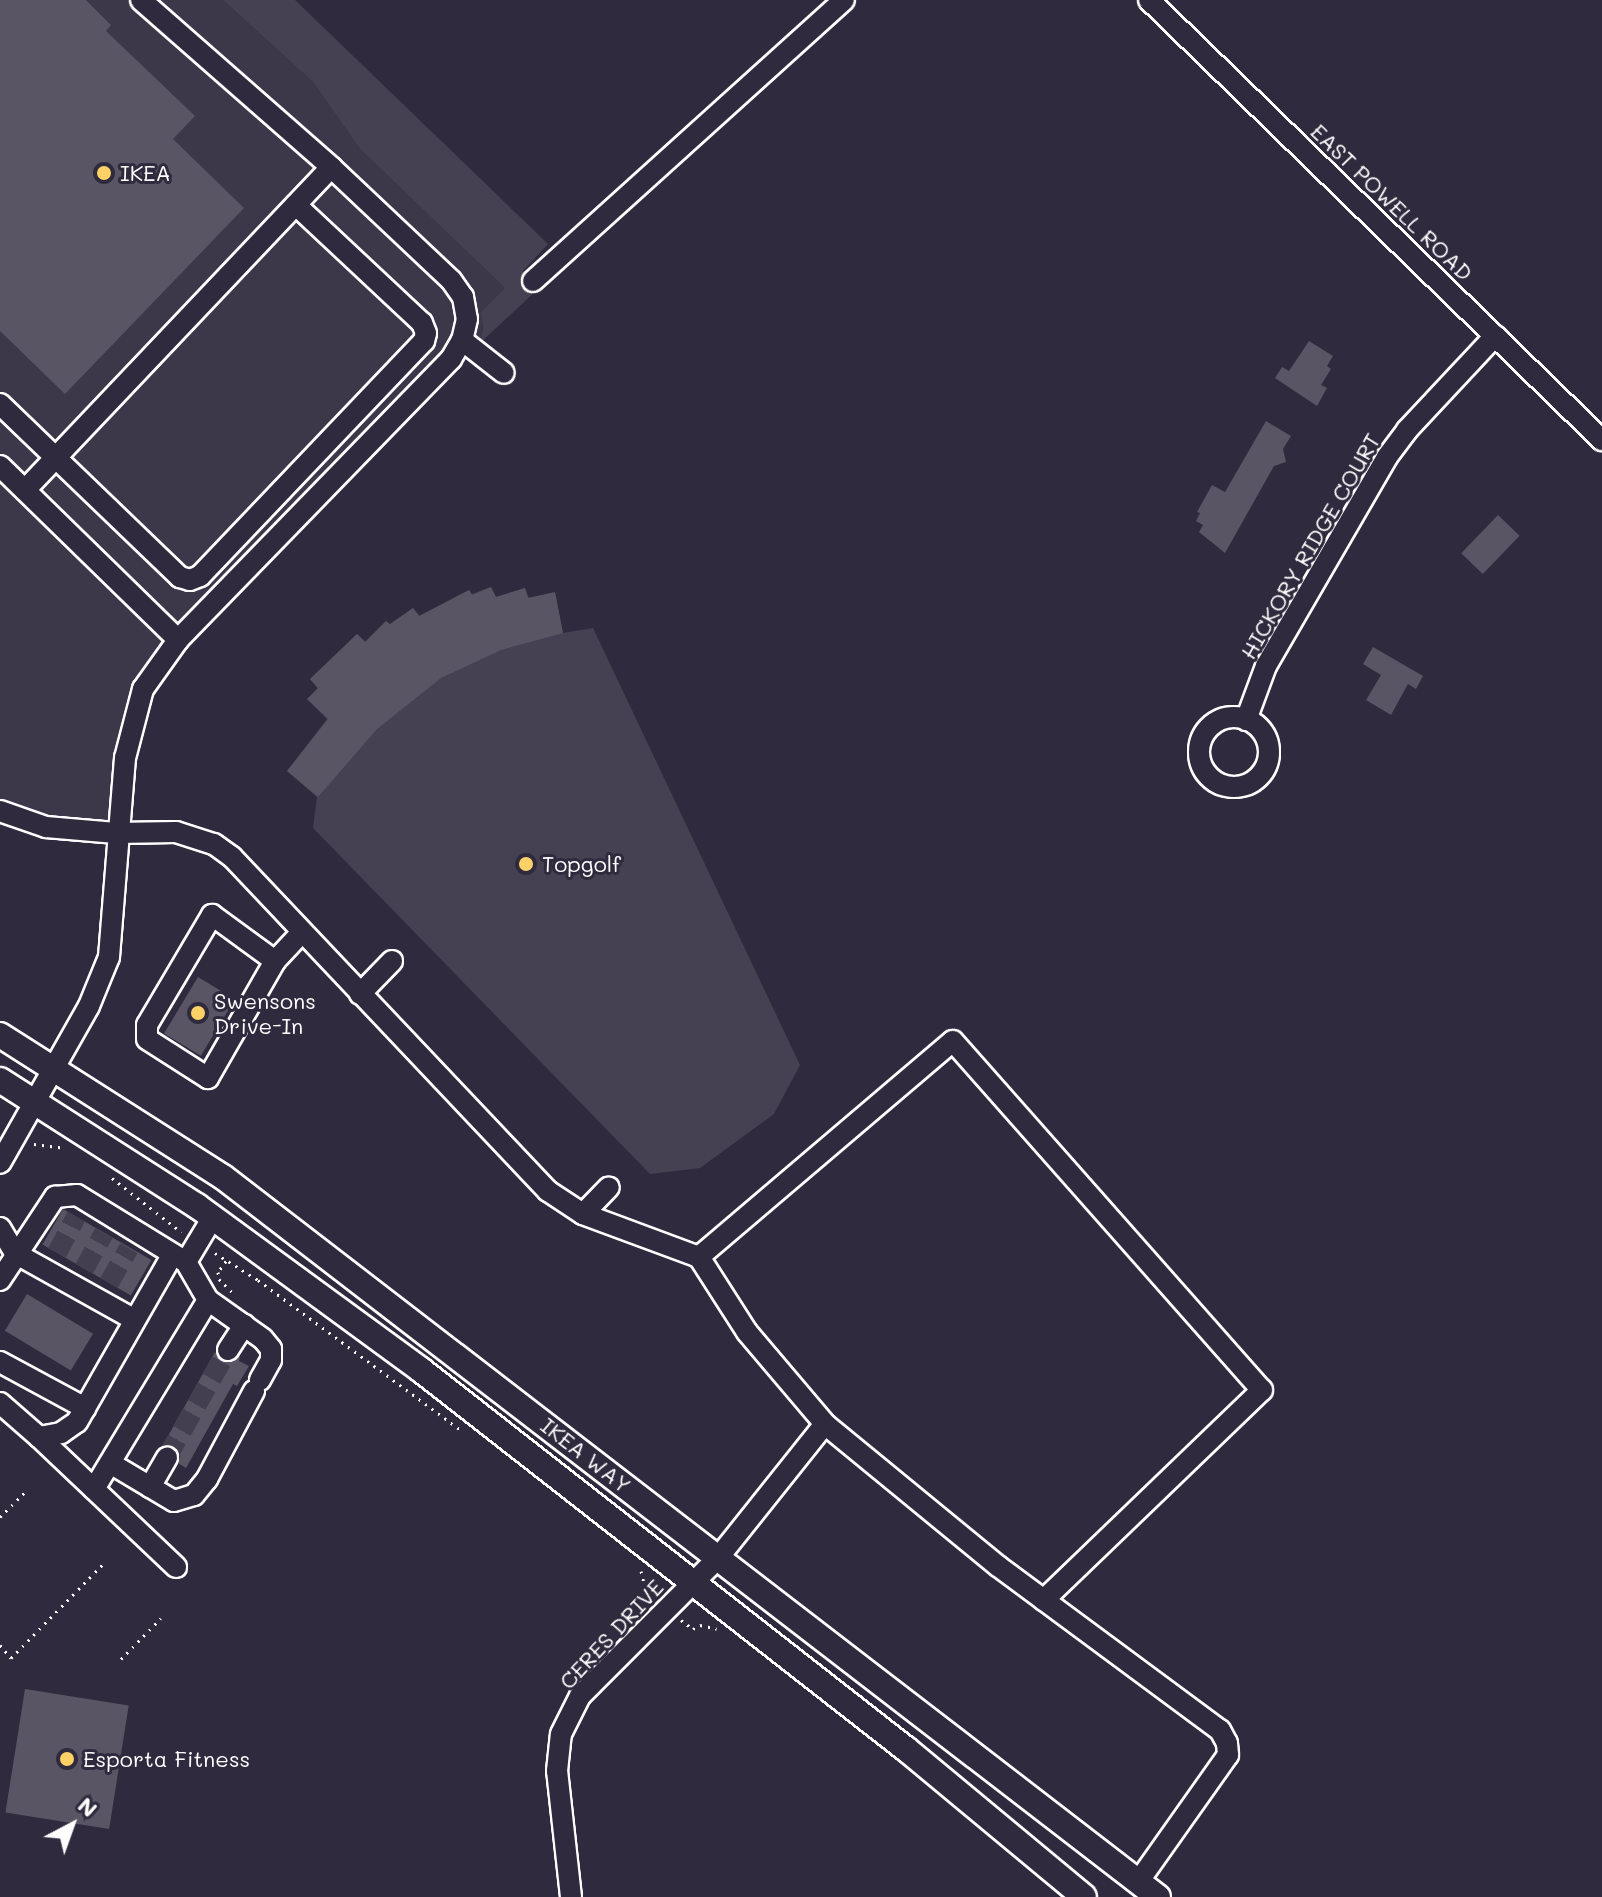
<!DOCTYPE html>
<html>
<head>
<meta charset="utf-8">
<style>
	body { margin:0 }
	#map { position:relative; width:1602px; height:1897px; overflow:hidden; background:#2f2a3d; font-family:Mali,sans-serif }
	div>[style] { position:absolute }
	.built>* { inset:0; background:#3c3749 }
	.green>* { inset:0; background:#464152 }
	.building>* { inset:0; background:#595564; transform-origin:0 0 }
	.minor-tunnel>* { height:20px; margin-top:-10px; transform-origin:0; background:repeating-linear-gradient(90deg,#443f50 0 20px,transparent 0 30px) }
	.path>* { height:3px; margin-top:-1.5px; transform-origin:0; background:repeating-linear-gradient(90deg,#fff 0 2px,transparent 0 8px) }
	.roads { filter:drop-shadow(2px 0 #fff) drop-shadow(-2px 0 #fff) drop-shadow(0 2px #fff) drop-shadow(0 -2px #fff) }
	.minor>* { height:20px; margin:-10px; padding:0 10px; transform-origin:10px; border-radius:10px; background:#2f2a3d }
	.minor>.ring { margin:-10px; padding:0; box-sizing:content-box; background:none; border:20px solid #2f2a3d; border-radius:50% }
	.major>* { height:24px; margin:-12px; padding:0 12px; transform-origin:12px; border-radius:12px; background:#2f2a3d }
	.dots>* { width:22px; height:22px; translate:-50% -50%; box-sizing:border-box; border:4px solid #2f2a3d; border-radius:50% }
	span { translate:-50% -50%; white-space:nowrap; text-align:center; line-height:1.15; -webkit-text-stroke:6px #2f2a3d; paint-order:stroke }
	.poi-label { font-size:22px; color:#fff }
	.left { translate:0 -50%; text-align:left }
	.street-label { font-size:22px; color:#fff }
	.north { position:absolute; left:32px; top:1785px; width:80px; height:80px; -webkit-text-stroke:6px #2f2a3d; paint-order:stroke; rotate:41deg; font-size:22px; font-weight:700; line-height:32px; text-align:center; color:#fff }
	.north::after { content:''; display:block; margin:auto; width:28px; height:36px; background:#fff; clip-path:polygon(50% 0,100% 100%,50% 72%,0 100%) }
</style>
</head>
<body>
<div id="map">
	<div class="built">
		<i style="clip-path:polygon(0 0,223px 0,313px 82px,360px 149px,505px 288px,481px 312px,483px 328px,480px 343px,182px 647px,153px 691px,143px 719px,125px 845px,43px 838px,0 825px)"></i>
	</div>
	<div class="green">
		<i style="clip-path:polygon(223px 0,295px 0,548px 244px,523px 271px,538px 289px,480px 343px,483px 328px,481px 312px,505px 288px,360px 149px,313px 82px)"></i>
		<i style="clip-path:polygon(491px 587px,496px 597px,525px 588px,529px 598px,555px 593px,563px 633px,593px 628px,800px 1065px,774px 1114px,700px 1168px,650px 1174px,313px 828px,317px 797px,287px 771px,327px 719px,307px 699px,318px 689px,310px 679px,357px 634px,366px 642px,413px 608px,420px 616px,469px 590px,472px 594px)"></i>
	</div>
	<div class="building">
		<i style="clip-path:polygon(0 0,86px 0,111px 25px,106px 31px,195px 116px,173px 139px,244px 208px,65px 394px,0 331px)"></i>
		<i style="clip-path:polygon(1309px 341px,1333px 356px,1327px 366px,1331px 369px,1321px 385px,1327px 388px,1317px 406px,1275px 378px,1282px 367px,1289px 371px)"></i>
		<i style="clip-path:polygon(1266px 421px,1291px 436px,1283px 449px,1286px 462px,1274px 466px,1225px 553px,1199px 532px,1203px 525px,1196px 521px,1200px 513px,1197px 512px,1212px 485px,1225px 492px)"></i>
		<i style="left:1498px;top:515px;width:30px;height:53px;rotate:44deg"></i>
		<i style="clip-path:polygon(491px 587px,496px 597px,525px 588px,528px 598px,555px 592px,563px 633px,501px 650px,441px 678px,377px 729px,318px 797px,287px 771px,328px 719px,307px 699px,318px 688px,310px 679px,357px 634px,365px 642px,386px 621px,390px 624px,413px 608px,419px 616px,469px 590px,472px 595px)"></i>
		<i style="clip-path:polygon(1373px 647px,1423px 676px,1416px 689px,1408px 684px,1391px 715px,1366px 700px,1381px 675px,1363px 664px)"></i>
		<i style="left:198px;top:977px;width:43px;height:66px;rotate:31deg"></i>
		<i style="left:63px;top:1209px;width:102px;height:41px;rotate:30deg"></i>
		<i style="left:27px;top:1294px;width:77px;height:43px;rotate:31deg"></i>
		<i style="clip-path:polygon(215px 1352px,222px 1361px,233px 1362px,240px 1356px,239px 1361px,249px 1366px,237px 1386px,233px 1384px,186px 1468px,178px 1463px,180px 1456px,174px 1446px,163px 1445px)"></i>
		<i style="left:25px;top:1689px;width:105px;height:125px;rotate:9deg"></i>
	</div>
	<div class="minor-tunnel">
		<i style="left:57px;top:1253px;width:41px;rotate:-62.2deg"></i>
		<i style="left:84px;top:1269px;width:41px;rotate:-60.9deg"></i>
		<i style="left:109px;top:1283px;width:40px;rotate:-60.3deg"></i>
		<i style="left:167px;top:1457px;width:123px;rotate:-60.3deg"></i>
	</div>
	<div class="path">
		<i style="left:34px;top:1144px;width:32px;rotate:7deg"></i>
		<i style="left:112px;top:1178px;width:88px;rotate:38deg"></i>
		<i style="left:215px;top:1253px;width:51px;rotate:32.1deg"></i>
		<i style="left:258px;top:1280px;width:254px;rotate:36.5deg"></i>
		<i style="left:226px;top:1261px;width:14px;rotate:126deg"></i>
		<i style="left:218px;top:1272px;width:7px;rotate:82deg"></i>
		<i style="left:219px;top:1279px;width:18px;rotate:45deg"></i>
		<i style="left:0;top:1517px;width:40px;rotate:-45deg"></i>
		<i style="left:641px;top:1571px;width:25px;rotate:76deg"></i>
		<i style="left:647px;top:1595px;width:7px;rotate:34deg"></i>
		<i style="left:681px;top:1620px;width:15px;rotate:37deg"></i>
		<i style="left:693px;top:1629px;width:8px;rotate:-30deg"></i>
		<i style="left:700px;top:1625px;width:17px;rotate:13deg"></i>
		<i style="left:0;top:1645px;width:17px;rotate:50deg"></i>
		<i style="left:11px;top:1658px;width:133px;rotate:-45.6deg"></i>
		<i style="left:121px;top:1659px;width:57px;rotate:-45.7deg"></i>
	</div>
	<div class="roads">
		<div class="minor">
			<i style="left:141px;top:0;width:253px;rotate:41.3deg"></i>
			<i style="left:1149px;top:0;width:632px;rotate:44.17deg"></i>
			<i style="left:533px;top:281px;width:419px;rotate:-42.1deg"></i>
			<i style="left:462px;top:340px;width:53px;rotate:38.2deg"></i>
			<i style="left:0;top:404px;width:250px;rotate:43.9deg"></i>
			<i style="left:180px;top:577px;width:10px;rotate:17deg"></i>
			<i style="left:190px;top:580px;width:11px;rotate:-22deg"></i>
			<i style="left:200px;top:576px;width:325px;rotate:-46.4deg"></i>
			<i style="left:424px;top:341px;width:8px;rotate:-76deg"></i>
			<i style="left:426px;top:333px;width:11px;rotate:-112deg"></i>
			<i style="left:422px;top:323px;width:173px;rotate:-136.9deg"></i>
			<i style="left:0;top:466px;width:249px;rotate:44.3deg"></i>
			<i style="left:178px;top:640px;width:60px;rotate:125.5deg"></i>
			<i style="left:143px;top:689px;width:71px;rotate:104.6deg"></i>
			<i style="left:125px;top:758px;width:200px;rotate:94.6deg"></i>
			<i style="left:109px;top:957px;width:53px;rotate:112.2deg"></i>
			<i style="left:89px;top:1006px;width:180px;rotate:119.5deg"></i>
			<i style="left:25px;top:490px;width:445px;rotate:-46.5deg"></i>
			<i style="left:331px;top:167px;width:165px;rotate:43.3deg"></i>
			<i style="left:451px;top:280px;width:21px;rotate:55deg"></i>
			<i style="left:463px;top:297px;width:22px;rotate:80deg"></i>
			<i style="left:467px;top:319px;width:22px;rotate:103deg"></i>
			<i style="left:462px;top:340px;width:22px;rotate:120deg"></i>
			<i style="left:451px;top:359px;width:392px;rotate:134.2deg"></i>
			<i class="ring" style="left:1199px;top:717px;width:50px;height:50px"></i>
			<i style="left:1246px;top:720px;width:58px;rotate:-69.7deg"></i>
			<i style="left:1266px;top:666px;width:241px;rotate:-59.9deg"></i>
			<i style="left:1387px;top:457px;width:34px;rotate:-53deg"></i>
			<i style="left:1407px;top:430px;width:129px;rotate:-46.9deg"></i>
			<i style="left:0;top:811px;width:49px;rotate:19.2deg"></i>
			<i style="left:46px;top:827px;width:70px;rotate:4.9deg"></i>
			<i style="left:116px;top:833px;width:60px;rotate:-1deg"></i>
			<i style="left:176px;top:832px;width:40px;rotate:18deg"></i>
			<i style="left:214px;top:844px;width:22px;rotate:36deg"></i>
			<i style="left:232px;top:857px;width:460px;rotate:46.6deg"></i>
			<i style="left:548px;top:1191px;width:42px;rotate:33.3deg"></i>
			<i style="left:583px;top:1214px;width:37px;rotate:-46deg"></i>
			<i style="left:275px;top:961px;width:135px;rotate:119.8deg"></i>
			<i style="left:208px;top:1078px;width:72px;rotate:-147.4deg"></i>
			<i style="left:147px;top:1039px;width:14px;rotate:-90deg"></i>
			<i style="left:147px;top:1025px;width:128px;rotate:-59.4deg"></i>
			<i style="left:212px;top:915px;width:78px;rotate:36.1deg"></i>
			<i style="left:275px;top:961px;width:38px;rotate:-47deg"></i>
			<i style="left:360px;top:994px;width:46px;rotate:-45.9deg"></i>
			<i style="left:583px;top:1214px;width:124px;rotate:20.3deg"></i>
			<i style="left:699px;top:1257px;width:89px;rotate:57.4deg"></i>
			<i style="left:747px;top:1332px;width:121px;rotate:49.7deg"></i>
			<i style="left:825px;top:1424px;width:224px;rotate:39.4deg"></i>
			<i style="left:998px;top:1566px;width:276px;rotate:36.5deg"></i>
			<i style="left:1220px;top:1730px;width:15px;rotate:62deg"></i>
			<i style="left:1227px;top:1743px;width:12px;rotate:85deg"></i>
			<i style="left:1228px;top:1755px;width:156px;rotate:125.3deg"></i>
			<i style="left:0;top:1228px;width:29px;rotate:59deg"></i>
			<i style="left:15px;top:1253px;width:137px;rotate:29.2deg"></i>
			<i style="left:699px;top:1257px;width:333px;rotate:-40.4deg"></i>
			<i style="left:953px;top:1041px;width:466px;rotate:48.5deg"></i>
			<i style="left:1262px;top:1390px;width:303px;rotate:136.1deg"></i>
			<i style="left:0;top:1280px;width:100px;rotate:-56.5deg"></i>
			<i style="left:55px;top:1197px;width:22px;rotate:-5deg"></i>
			<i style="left:77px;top:1195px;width:128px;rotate:31.6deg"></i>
			<i style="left:186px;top:1262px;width:52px;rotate:-59deg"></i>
			<i style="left:208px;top:1300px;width:67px;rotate:35.3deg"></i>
			<i style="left:263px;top:1339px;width:13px;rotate:51deg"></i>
			<i style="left:271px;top:1349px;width:11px;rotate:90deg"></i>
			<i style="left:271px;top:1360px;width:23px;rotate:119deg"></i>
			<i style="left:228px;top:1350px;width:30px;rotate:-57deg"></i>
			<i style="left:0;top:1362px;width:97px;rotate:28.4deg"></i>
			<i style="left:0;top:1403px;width:52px;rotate:41.1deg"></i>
			<i style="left:39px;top:1437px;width:22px;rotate:-10deg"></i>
			<i style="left:61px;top:1433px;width:19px;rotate:-35deg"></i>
			<i style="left:77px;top:1422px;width:193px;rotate:-60.3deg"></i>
			<i style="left:39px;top:1437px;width:189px;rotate:43.5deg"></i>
			<i style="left:110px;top:1463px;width:74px;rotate:30.7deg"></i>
			<i style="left:174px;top:1501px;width:21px;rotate:-17deg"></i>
			<i style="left:194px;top:1495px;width:21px;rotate:-51deg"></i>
			<i style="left:207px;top:1479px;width:100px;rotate:-61.9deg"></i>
			<i style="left:150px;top:1487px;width:34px;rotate:-60deg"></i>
			<i style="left:94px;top:1489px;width:221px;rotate:-58.9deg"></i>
			<i style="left:208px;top:1300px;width:44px;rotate:-120.1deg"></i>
			<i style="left:571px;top:1897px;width:127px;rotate:-96.3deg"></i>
			<i style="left:557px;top:1771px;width:37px;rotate:-84deg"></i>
			<i style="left:561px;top:1734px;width:42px;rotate:-63.4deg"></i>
			<i style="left:580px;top:1696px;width:195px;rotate:-45deg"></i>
			<i style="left:718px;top:1558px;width:171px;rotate:-51.4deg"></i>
		</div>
		<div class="major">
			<i style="left:0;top:1035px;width:264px;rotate:32.5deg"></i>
			<i style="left:223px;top:1177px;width:1180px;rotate:37.6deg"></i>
			<i style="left:0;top:1080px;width:234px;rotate:32.6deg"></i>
			<i style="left:197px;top:1206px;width:278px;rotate:36.2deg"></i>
			<i style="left:421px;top:1370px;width:616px;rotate:38.01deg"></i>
			<i style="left:906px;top:1749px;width:231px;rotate:39.7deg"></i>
		</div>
	</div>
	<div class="dots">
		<i style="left:104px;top:173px;background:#ffd166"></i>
		<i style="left:526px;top:864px;background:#ffd166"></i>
		<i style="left:198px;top:1013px;background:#ffd166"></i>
		<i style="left:67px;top:1759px;background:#ffd166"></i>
	</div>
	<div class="poi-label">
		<span class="left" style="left:120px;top:173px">IKEA</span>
		<span class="left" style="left:542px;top:864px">Topgolf</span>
		<span class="left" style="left:214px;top:1013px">Swensons<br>Drive-In</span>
		<span class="left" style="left:83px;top:1759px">Esporta Fitness</span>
	</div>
	<div class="street-label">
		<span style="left:1392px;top:202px;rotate:44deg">EAST POWELL ROAD</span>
		<span style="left:1310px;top:546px;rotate:-60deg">HICKORY RIDGE COURT</span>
		<span style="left:586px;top:1455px;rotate:38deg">IKEA WAY</span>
		<span style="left:611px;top:1634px;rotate:-47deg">CERES DRIVE</span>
	</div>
	<div class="north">N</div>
</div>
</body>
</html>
